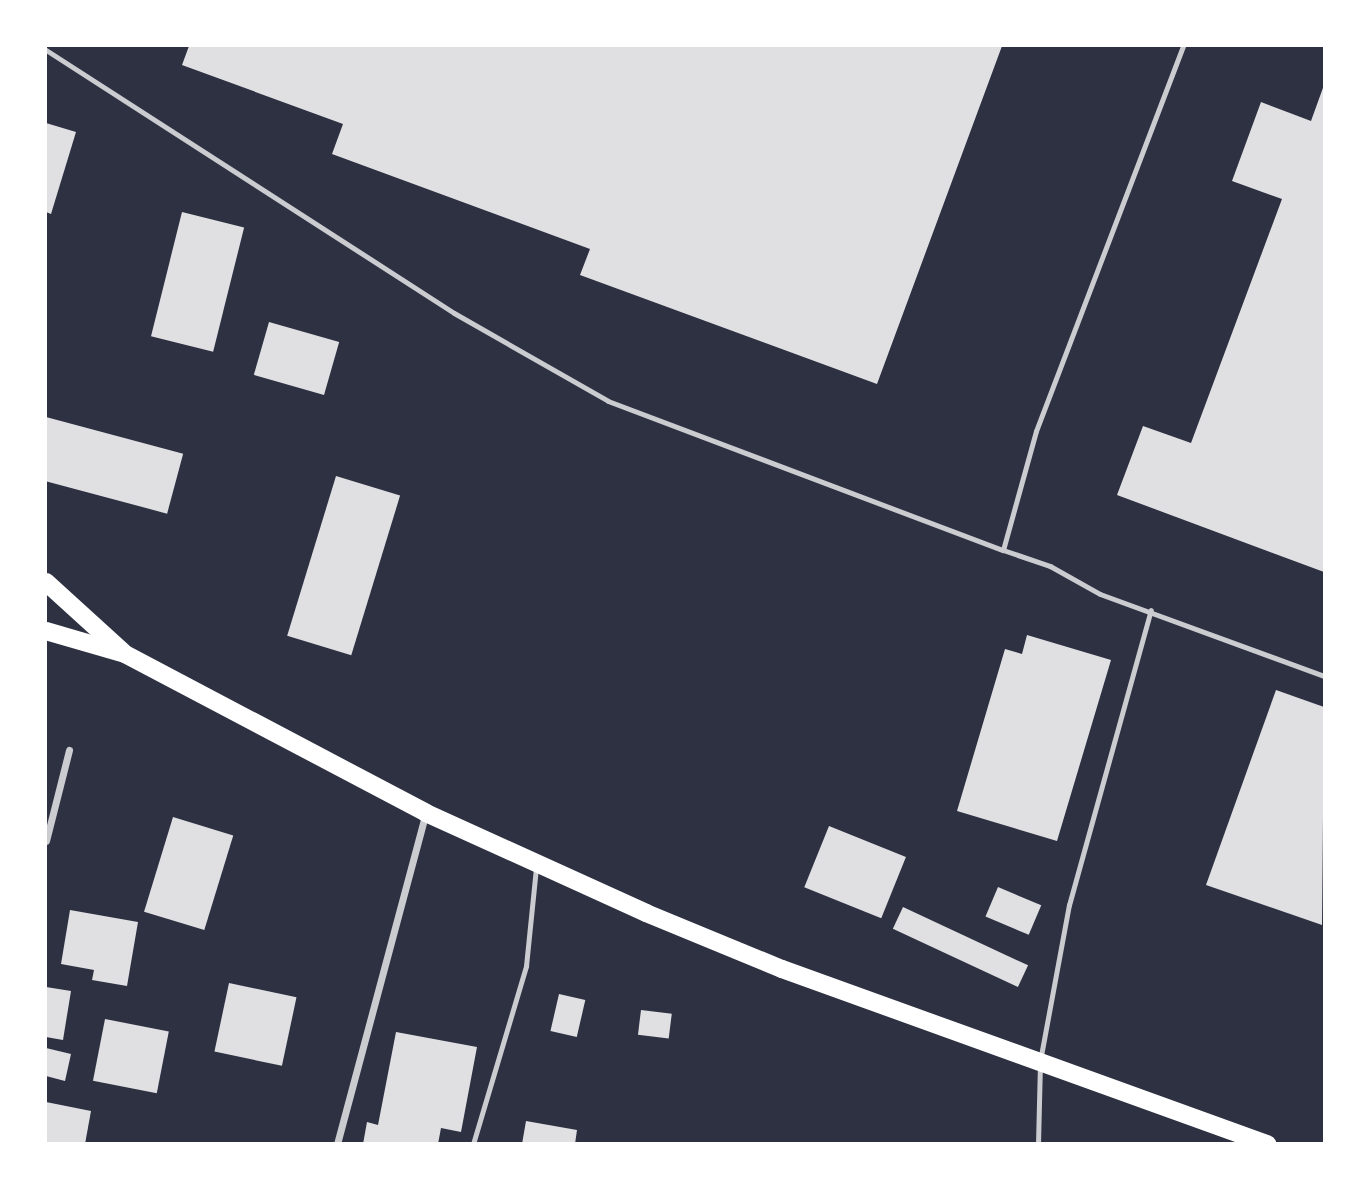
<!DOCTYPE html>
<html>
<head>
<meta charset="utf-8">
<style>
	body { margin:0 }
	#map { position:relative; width:1370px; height:1189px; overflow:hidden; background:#2d3142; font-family:"Fira Sans",sans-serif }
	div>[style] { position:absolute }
	.building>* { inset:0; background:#e0e0e3; transform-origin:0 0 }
	.service>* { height:5px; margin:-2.5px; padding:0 2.5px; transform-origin:2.5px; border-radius:2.5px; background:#caccd0 }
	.minor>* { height:7px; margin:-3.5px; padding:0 3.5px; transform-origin:3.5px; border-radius:3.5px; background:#caccd0 }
	.primary>* { height:18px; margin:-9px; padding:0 9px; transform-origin:9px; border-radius:9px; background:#fff }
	span { translate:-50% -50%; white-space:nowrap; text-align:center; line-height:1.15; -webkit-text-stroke:6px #fff; paint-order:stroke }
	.frame { position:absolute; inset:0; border:47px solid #fff; pointer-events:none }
</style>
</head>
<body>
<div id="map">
	<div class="building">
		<i style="clip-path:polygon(189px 46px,1002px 46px,877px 384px,580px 275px,590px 249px,332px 154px,343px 124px,182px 65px)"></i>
		<i style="clip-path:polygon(1324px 85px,1324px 572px,1117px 495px,1143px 426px,1191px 443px,1282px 199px,1232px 181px,1261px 102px,1311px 121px)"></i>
		<i style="clip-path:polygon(46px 123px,76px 132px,51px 214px,46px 212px)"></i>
		<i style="left:182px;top:212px;width:64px;height:128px;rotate:14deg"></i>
		<i style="left:269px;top:322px;width:73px;height:55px;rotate:16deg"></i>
		<i style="left:46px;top:417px;width:142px;height:62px;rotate:15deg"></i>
		<i style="left:336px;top:476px;width:67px;height:167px;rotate:17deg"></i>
		<i style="clip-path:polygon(1027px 635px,1111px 660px,1057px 841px,957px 811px,1005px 649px,1022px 654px)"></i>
		<i style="clip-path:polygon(1276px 690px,1324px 707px,1322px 925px,1206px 885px)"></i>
		<i style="left:173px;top:817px;width:63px;height:99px;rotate:17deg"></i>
		<i style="left:829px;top:826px;width:83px;height:66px;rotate:22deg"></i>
		<i style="left:998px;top:887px;width:47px;height:32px;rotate:23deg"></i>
		<i style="left:903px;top:907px;width:138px;height:24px;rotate:25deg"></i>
		<i style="clip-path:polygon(70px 910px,138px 922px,127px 986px,92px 980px,94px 970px,61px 964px)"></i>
		<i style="left:229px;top:983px;width:69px;height:70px;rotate:12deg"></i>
		<i style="clip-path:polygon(46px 987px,71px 991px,63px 1040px,46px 1037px)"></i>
		<i style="left:559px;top:994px;width:27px;height:38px;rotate:13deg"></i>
		<i style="left:641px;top:1010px;width:31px;height:25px;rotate:7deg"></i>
		<i style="left:105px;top:1019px;width:65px;height:63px;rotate:11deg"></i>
		<i style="clip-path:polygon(396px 1032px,477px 1047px,461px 1132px,441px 1128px,438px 1144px,363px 1144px,367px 1122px,378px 1125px)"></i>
		<i style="clip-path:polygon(46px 1048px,71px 1054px,65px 1081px,46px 1076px)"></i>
		<i style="clip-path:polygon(46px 1102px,91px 1111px,85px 1144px,46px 1144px)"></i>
		<i style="clip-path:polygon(526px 1121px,577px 1130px,575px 1144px,522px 1144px)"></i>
	</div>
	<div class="service">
		<i style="left:1183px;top:46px;width:412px;rotate:110.9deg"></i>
		<i style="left:1036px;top:431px;width:123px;rotate:105.5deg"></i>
		<i style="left:1003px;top:550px;width:50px;rotate:18.8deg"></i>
		<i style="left:1050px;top:566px;width:57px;rotate:29.2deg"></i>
		<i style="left:1100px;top:594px;width:239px;rotate:20.1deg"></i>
		<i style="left:46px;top:50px;width:485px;rotate:32.8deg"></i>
		<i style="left:454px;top:313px;width:177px;rotate:29.7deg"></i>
		<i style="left:608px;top:401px;width:422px;rotate:20.7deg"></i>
		<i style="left:473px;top:1144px;width:186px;rotate:-73.4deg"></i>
		<i style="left:526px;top:966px;width:99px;rotate:-84.2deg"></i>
		<i style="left:1038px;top:1144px;width:83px;rotate:-88.6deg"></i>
		<i style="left:1040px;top:1061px;width:159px;rotate:-79.5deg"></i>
		<i style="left:1069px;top:905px;width:306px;rotate:-74.5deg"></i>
	</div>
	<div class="minor">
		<i style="left:46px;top:841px;width:94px;rotate:-75.8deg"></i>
		<i style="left:337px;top:1144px;width:343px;rotate:-75deg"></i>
	</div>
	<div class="primary">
		<i style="left:46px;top:582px;width:104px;rotate:42.3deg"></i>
		<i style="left:46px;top:631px;width:82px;rotate:16.2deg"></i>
		<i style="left:125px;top:654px;width:340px;rotate:27.8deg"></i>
		<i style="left:426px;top:813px;width:242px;rotate:24.4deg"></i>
		<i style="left:646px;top:913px;width:147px;rotate:22.4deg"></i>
		<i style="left:782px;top:969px;width:516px;rotate:19.84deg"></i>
	</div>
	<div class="frame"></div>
</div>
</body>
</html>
